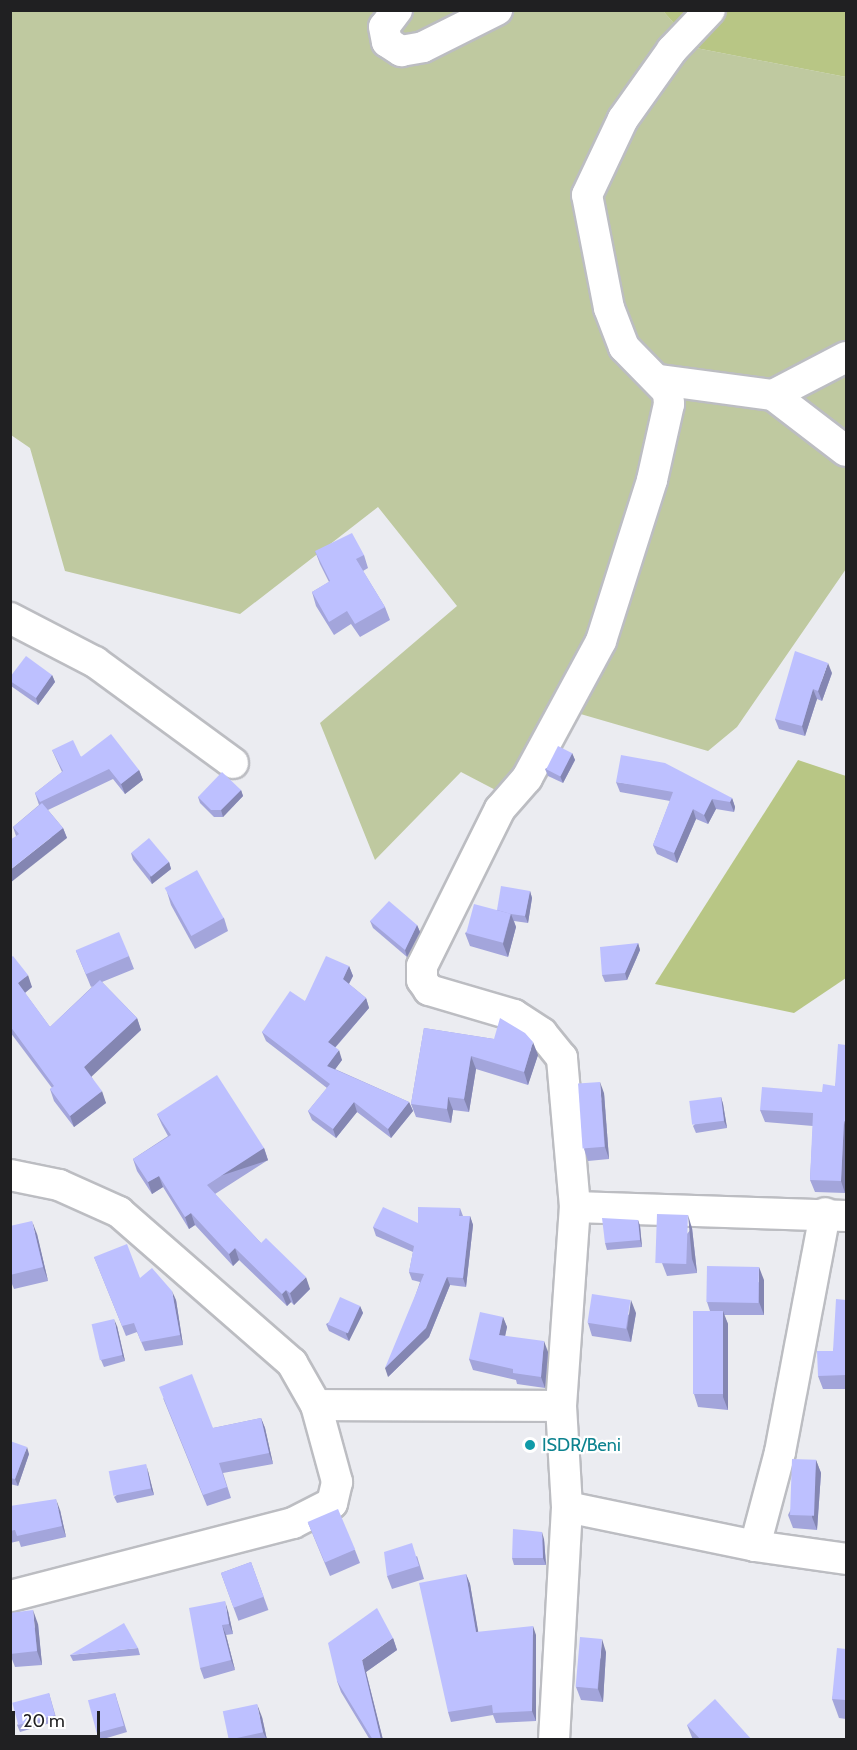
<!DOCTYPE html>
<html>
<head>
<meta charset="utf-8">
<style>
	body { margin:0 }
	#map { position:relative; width:857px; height:1750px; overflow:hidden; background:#ebecf1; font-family:Cabin,sans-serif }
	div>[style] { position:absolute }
	.green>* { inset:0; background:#bfc9a0 }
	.forest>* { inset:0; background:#b8c685 }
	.roads { filter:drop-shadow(2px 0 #bcbdc2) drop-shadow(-2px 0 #bcbdc2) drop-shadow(0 2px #bcbdc2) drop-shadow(0 -2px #bcbdc2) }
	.street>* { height:30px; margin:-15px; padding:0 15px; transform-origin:15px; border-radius:15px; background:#fff }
	.wall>* { inset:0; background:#a3a5db; transform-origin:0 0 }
	.shaded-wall>* { inset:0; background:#8486b2; transform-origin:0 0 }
	.building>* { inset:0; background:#bdc0ff; transform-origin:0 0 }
	.dots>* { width:16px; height:16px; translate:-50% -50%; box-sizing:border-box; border:3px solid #fff; border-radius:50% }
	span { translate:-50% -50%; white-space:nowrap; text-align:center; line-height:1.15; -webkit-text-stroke:4.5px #fff; paint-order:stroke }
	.culture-label { font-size:18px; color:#0d838f }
	.left { translate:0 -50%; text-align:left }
	.frame { position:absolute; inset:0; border:12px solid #202022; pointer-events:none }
	.scale { position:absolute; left:12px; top:1711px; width:88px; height:27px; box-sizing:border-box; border:3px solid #202022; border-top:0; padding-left:8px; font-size:18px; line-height:21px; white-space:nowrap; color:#202022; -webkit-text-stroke:4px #fff; paint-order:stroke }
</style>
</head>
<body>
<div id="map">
	<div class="green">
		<i style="clip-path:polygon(10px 11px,663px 11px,696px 48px,846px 77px,846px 569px,737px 727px,708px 751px,553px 706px,507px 796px,461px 772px,375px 860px,320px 723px,457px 606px,378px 507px,240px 614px,65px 571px,30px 448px,11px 435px)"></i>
	</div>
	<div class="forest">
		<i style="clip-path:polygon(663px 11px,846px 11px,846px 77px,696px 48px)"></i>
		<i style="clip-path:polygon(798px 760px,846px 776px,846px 978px,794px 1013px,655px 984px)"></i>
	</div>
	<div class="roads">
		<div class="street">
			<i style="left:397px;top:10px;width:21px;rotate:127deg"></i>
			<i style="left:384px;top:27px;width:15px;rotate:79deg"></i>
			<i style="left:387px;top:42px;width:17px;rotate:33deg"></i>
			<i style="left:401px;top:51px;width:22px;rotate:-10deg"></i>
			<i style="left:423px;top:47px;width:83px;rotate:-26.6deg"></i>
			<i style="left:660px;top:380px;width:114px;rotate:7.6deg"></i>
			<i style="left:773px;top:395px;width:92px;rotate:37.5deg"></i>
			<i style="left:773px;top:395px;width:82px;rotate:-27.5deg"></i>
			<i style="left:10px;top:618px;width:96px;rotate:27.4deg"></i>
			<i style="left:95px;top:662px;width:171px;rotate:36.2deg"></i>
			<i style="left:10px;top:1175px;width:50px;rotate:11.5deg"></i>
			<i style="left:59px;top:1185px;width:66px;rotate:24.2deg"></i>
			<i style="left:119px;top:1212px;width:230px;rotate:41.1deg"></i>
			<i style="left:292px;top:1363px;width:48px;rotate:60.3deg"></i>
			<i style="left:316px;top:1405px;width:80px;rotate:74.7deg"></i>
			<i style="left:337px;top:1482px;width:22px;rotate:103deg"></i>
			<i style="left:332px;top:1503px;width:44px;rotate:152.9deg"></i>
			<i style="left:293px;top:1523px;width:292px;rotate:165.5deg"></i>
			<i style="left:575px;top:1207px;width:271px;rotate:1.9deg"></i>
			<i style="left:316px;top:1405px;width:245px;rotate:0.2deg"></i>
			<i style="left:567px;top:1507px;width:192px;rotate:11.7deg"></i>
			<i style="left:755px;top:1546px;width:92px;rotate:8.1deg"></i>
			<i style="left:755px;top:1546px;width:97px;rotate:-75.1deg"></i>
			<i style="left:780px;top:1452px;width:243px;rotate:-79.3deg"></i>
			<i style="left:554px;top:1740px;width:233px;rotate:-86.8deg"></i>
			<i style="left:567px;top:1507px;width:101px;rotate:-93.4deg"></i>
			<i style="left:561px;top:1406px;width:199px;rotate:-86deg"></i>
			<i style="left:575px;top:1207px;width:150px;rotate:-95deg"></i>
			<i style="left:562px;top:1058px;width:32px;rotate:-129deg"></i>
			<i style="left:542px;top:1033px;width:33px;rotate:-147deg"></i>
			<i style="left:514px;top:1015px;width:89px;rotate:-163.6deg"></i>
			<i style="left:429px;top:990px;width:12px;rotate:-125deg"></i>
			<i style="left:422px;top:980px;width:14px;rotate:-90deg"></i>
			<i style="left:422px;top:966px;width:175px;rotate:-63.6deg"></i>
			<i style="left:500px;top:809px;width:41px;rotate:-48.9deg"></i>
			<i style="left:527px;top:778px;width:156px;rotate:-61.6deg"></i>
			<i style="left:601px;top:641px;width:169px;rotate:-72.4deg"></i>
			<i style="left:652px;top:480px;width:78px;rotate:-77.4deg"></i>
			<i style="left:669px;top:404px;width:12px;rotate:-95deg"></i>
			<i style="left:668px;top:392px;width:63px;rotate:-134.4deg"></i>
			<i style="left:624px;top:347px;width:42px;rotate:-111deg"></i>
			<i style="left:609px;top:308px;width:115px;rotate:-101deg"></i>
			<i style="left:587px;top:195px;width:84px;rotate:-64.7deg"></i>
			<i style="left:623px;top:119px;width:85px;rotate:-54.6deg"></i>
			<i style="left:672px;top:50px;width:55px;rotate:-46.5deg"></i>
		</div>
	</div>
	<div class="wall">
		<i style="clip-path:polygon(315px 551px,364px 555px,368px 568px,363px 571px,385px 607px,390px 620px,360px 637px,351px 624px,334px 635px,316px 606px,312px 592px,329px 582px,320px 564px)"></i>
		<i style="clip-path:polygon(832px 673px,822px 701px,817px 699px,805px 736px,779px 729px,775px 719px)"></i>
		<i style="clip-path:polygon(52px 675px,55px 682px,38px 705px,11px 686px,10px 685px,10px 677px)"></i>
		<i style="clip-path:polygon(52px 750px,139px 770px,143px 780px,125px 794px,113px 779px,48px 810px,63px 828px,67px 838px,16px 836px,13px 827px,39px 805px,35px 793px,62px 772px)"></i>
		<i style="clip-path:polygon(572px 753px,575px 760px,563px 783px,548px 776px,545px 769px)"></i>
		<i style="clip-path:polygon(616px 782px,732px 798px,735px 807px,734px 812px,716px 809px,708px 824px,696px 819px,677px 863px,657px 854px,653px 845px,670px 801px,620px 792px)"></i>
		<i style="clip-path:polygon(241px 790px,243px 796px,223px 817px,214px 817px,200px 803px,198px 797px)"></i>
		<i style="clip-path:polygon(131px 853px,169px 862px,171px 869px,152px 884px,133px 860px)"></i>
		<i style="clip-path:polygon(530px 891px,532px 898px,528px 923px,514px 921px,516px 927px,508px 957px,470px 946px,465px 933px,497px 910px)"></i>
		<i style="clip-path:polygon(167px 892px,224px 918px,228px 931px,195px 949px,171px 905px)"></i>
		<i style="clip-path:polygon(370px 921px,417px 925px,420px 932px,407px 957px,373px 928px)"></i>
		<i style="clip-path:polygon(638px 943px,640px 950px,627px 980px,605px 982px,602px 975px)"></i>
		<i style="clip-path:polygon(76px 951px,129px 956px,134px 969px,102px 982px,137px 1018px,141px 1030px,91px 1076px,106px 1103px,74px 1127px,54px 1101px,50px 1089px,52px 1088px,10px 1032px,10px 958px,32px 987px,25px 993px,50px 1027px,93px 986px,91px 987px)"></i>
		<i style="clip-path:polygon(349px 966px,353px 976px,349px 984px,366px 998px,369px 1008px,335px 1048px,342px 1060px,335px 1069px,409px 1102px,413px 1111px,391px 1138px,357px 1112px,336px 1138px,312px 1120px,308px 1111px,327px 1088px,266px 1041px,262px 1032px,305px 1001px)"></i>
		<i style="clip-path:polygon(424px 1028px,494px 1039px,538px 1055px,528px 1085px,476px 1069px,469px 1112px,453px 1110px,451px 1123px,416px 1117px,411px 1104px)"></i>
		<i style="clip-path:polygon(846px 1045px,846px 1167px,845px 1193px,815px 1192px,810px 1180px,813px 1126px,765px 1122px,760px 1110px,822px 1092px,835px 1086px)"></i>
		<i style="clip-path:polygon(604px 1093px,609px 1159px,588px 1161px,584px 1149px)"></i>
		<i style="clip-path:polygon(721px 1097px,723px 1104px,727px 1128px,696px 1133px,693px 1126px)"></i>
		<i style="clip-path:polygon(157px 1114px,264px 1148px,268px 1160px,215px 1194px,261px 1243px,310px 1289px,294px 1305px,291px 1302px,287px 1306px,239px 1260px,233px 1266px,195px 1225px,189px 1229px,163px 1187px,152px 1194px,137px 1171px,133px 1159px,168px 1136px,162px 1125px)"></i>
		<i style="clip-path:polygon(460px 1208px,463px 1216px,470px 1216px,473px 1225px,466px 1287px,450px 1285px,429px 1337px,388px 1377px,420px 1282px,412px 1280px,409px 1272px,413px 1252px,376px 1236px,373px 1227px,418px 1223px)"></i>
		<i style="clip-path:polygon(638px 1220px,640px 1226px,642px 1247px,607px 1250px,605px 1243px)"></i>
		<i style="clip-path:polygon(10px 1226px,37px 1234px,48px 1281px,14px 1289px,10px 1279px)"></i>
		<i style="clip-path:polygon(692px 1228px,697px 1273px,667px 1276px,662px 1263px)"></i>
		<i style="clip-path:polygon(94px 1257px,140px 1278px,176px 1300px,183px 1345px,145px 1351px,137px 1332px,126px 1336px)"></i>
		<i style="clip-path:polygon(764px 1280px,764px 1315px,724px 1315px,728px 1324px,728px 1410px,698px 1407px,694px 1394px,710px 1311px,707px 1302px)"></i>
		<i style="clip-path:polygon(846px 1300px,846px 1389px,823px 1389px,818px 1376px,833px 1351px)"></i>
		<i style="clip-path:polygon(360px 1306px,363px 1313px,349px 1341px,329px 1331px,326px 1324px)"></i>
		<i style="clip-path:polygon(636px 1313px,631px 1342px,592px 1336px,588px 1323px)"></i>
		<i style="clip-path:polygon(503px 1317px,507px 1327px,505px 1336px,548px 1352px,545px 1388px,517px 1384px,516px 1380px,473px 1370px,469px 1359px)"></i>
		<i style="clip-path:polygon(117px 1326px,125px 1361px,104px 1367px,101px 1360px)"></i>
		<i style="clip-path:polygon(163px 1398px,213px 1428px,261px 1418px,265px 1428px,273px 1464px,223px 1473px,231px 1498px,207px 1506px)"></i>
		<i style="clip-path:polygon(10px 1441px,29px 1454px,18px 1486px,10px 1484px)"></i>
		<i style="clip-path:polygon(816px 1460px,821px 1473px,817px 1530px,793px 1528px,788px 1515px)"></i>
		<i style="clip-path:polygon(148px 1471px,154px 1495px,117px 1503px,114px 1497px)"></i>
		<i style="clip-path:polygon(10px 1506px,60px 1510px,66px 1537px,21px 1547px,19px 1541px,10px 1543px)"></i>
		<i style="clip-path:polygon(308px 1523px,355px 1550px,360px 1563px,330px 1576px)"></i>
		<i style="clip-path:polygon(544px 1539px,546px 1565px,514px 1565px,512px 1558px)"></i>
		<i style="clip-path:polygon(417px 1556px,424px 1579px,392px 1589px,387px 1576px)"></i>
		<i style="left:251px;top:1562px;width:51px;height:32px;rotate:70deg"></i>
		<i style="clip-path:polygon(466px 1574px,470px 1584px,478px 1632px,536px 1635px,536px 1721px,496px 1723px,493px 1715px,451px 1722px,448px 1712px)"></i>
		<i style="clip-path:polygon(228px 1611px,233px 1634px,226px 1635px,235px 1670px,204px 1679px,200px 1668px)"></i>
		<i style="clip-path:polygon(38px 1624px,42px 1665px,15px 1667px,10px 1654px)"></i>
		<i style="clip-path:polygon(393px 1638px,397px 1650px,366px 1672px,383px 1740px,370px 1740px,341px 1692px,337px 1681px)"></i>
		<i style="clip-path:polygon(138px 1648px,140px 1655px,73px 1661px,70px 1655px)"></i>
		<i style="clip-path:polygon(846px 1649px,846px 1719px,839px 1718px,832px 1699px)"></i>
		<i style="clip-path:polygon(606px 1652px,603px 1702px,581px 1700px,576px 1687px)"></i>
		<i style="clip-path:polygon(49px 1693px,57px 1721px,20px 1732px,17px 1725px)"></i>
		<i style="clip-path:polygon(115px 1693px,127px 1732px,100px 1740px,98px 1733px)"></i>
		<i style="clip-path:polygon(262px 1717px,267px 1740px,229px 1739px)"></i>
		<i style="clip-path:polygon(687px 1725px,752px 1740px,693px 1740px)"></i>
	</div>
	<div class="shaded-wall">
		<i style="clip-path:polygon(828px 663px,832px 673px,822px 701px,818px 691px)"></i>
		<i style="clip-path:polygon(52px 675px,55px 682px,38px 705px,36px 698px)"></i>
		<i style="clip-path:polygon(813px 689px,817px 699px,805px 736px,802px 726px)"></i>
		<i style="clip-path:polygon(572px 753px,575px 760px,563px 783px,560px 776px)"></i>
		<i style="clip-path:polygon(139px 770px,143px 780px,125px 794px,121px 784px)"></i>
		<i style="clip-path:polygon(241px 790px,243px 796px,223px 817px,221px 810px)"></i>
		<i style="clip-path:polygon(732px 798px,735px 807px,734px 812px,730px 802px)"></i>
		<i style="clip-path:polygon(712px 799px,716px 809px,708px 824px,704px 815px)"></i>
		<i style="clip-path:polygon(693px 809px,696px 819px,677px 863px,674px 853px)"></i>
		<i style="clip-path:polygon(63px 828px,67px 838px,10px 883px,10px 870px)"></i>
		<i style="clip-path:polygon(169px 862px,171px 869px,152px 884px,150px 877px)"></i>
		<i style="clip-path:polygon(530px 891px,532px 898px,528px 923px,525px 916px)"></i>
		<i style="clip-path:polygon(511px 914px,516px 927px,508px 957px,503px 944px)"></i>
		<i style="clip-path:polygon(417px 925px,420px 932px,407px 957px,405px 950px)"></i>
		<i style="clip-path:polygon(638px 943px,640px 950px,627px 980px,625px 973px)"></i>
		<i style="clip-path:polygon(349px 966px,353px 976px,346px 989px,343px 979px)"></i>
		<i style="clip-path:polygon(28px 975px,32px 987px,22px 995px,18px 983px)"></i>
		<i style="clip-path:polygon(366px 998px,369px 1008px,331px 1052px,328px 1042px)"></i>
		<i style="clip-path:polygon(137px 1018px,141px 1030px,89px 1079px,84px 1067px)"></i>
		<i style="clip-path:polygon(533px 1042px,538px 1055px,528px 1085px,524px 1072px)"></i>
		<i style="clip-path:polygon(339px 1050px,342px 1060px,331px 1075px,327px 1066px)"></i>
		<i style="clip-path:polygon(471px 1056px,476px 1069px,469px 1112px,464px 1099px)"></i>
		<i style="clip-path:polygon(600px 1082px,604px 1093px,609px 1159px,605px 1147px)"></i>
		<i style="clip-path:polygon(102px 1091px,106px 1103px,74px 1127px,70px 1116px)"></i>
		<i style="clip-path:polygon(448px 1097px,453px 1110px,451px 1123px,447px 1109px)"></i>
		<i style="clip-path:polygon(721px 1097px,723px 1104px,727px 1128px,724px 1121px)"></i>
		<i style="clip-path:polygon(354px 1102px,357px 1112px,336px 1138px,333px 1129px)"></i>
		<i style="clip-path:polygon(409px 1102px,413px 1111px,391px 1138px,388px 1129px)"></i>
		<i style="clip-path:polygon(844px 1121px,846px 1129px,845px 1193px,841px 1181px)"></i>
		<i style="left:264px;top:1148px;width:13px;height:68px;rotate:72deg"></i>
		<i style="clip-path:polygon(159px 1176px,163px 1187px,152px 1194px,148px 1182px)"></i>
		<i style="clip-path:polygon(191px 1213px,195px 1225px,189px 1229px,185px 1217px)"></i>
		<i style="clip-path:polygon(688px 1215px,692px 1228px,697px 1273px,692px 1259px)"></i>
		<i style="clip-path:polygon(470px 1216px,473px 1225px,466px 1287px,463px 1278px)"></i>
		<i style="clip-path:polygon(638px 1220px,640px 1226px,642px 1247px,640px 1240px)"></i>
		<i style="clip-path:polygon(32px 1221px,37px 1234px,48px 1281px,43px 1267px)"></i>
		<i style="clip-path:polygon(235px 1248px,239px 1260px,233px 1266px,229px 1254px)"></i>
		<i style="clip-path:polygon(759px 1267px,764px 1280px,764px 1315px,759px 1302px)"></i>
		<i style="clip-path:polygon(306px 1277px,310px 1289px,294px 1305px,290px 1293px)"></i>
		<i style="clip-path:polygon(447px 1277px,450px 1285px,429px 1337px,388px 1377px,385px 1368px)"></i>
		<i style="clip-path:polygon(286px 1290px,291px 1302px,287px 1306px,282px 1294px)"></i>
		<i style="clip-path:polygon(172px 1291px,176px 1300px,183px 1345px,180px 1335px)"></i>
		<i style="clip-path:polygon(631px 1300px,636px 1313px,631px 1342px,627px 1329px)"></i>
		<i style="clip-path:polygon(360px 1306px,363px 1313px,349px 1341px,346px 1334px)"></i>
		<i style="clip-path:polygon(723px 1311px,728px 1324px,728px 1410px,723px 1397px)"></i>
		<i style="clip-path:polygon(503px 1317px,507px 1327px,503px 1346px,499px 1335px)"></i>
		<i style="clip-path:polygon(114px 1319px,117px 1326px,125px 1361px,122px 1355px)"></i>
		<i style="clip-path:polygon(544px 1341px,548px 1352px,545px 1388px,541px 1377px)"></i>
		<i style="clip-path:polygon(261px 1418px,265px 1428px,273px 1464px,269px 1453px)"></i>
		<i style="clip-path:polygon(27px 1447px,29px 1454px,18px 1486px,15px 1479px)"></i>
		<i style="clip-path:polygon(816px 1460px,821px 1473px,817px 1530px,812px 1517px)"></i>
		<i style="clip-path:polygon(146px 1464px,148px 1471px,154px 1495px,151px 1489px)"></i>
		<i style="clip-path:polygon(56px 1499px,60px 1510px,66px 1537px,62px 1526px)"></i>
		<i style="clip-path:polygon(542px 1532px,544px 1539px,546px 1565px,543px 1558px)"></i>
		<i style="clip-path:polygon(466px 1574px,470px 1584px,480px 1642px,476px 1632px)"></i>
		<i style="clip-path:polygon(225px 1601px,228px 1611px,233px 1634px,229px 1624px)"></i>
		<i style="clip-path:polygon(33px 1610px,38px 1624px,42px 1665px,37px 1651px)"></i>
		<i style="clip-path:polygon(222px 1625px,226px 1635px,235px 1670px,231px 1660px)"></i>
		<i style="clip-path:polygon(533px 1626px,536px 1635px,536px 1721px,532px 1711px)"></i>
		<i style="clip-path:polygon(393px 1638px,397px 1650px,366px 1672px,383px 1740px,381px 1740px,362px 1660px)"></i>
		<i style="clip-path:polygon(602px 1639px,606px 1652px,603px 1702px,598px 1689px)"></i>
		<i style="clip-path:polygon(257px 1704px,262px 1717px,267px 1740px,263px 1732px)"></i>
	</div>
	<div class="building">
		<i style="clip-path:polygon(352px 533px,364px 555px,356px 559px,385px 607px,355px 624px,347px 611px,329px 622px,312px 592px,330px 581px,315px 551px)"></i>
		<i style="clip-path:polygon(795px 651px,828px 663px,818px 691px,813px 689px,802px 726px,775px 719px)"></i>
		<i style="clip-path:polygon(26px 656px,52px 675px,36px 698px,10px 681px,10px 677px)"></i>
		<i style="clip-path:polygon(111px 734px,139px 770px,121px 784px,109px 769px,40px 802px,35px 793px,63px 771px,52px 750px,73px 740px,81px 757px)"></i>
		<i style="left:558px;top:746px;width:16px;height:26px;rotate:27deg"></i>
		<i style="clip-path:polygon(621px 755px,665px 763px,732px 798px,730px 802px,712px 799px,704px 815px,693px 809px,674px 853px,653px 845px,673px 792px,616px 782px)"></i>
		<i style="clip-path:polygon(222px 772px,241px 790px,221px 810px,211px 810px,198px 797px)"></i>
		<i style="clip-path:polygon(42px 803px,63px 828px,10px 870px,10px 840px,19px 834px,13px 827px)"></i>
		<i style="left:149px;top:838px;width:31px;height:23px;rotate:50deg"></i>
		<i style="left:197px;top:870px;width:55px;height:37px;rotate:61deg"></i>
		<i style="clip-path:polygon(501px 886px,530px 891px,525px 916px,511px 914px,497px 910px)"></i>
		<i style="clip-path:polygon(389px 901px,417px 925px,405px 950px,370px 921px)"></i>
		<i style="left:474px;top:904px;width:38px;height:30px;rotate:15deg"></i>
		<i style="left:119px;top:932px;width:26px;height:47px;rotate:67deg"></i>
		<i style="clip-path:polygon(638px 943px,625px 973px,602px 975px,600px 947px)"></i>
		<i style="clip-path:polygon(13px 956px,28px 975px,18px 983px,50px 1027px,100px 980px,137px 1018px,84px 1067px,102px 1091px,70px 1116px,50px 1089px,54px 1086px,10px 1026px,10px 958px)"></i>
		<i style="clip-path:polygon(326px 956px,349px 966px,343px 979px,366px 998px,328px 1042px,339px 1050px,327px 1066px,409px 1102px,388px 1129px,354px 1102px,333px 1129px,308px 1111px,330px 1084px,262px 1032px,290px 991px,305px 1001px)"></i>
		<i style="clip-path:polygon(500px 1018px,525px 1033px,533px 1042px,524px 1072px,471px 1056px,464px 1099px,448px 1097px,447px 1109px,411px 1104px,424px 1028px,494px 1039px)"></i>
		<i style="clip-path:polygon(838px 1044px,846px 1045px,846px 1122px,844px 1121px,841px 1181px,810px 1180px,813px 1113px,760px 1110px,762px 1087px,822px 1092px,823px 1084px,835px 1086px)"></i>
		<i style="clip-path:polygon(217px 1075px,264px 1148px,207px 1185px,261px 1243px,266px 1238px,306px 1277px,290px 1293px,286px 1290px,282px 1294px,235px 1248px,229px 1254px,191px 1213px,185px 1217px,159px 1176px,148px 1182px,133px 1159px,171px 1135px,157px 1114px)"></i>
		<i style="left:600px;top:1082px;width:65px;height:22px;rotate:86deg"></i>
		<i style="left:721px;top:1097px;width:24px;height:32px;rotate:83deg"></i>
		<i style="clip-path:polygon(383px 1207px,418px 1223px,418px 1207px,460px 1208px,459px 1216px,470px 1216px,463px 1278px,447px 1277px,426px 1328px,385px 1368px,424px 1274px,409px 1272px,414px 1246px,373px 1227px)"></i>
		<i style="left:657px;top:1214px;width:31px;height:49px;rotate:2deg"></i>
		<i style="clip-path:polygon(602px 1218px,638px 1220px,640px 1240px,605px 1243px)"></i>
		<i style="clip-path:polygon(32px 1221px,43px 1267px,10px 1275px,10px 1226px)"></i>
		<i style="clip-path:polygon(127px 1244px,140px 1278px,152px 1268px,172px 1291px,180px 1335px,141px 1342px,134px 1323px,122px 1326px,94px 1257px)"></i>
		<i style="left:707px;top:1266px;width:52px;height:36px;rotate:1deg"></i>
		<i style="left:592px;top:1294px;width:39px;height:29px;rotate:9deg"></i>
		<i style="left:340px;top:1297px;width:22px;height:30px;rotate:24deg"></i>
		<i style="clip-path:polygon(836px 1299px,846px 1300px,846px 1375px,818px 1376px,817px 1351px,833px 1351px)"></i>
		<i style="left:693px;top:1311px;width:30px;height:83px"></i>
		<i style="clip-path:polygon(480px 1312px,503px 1317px,499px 1335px,544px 1341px,541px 1377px,513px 1373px,513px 1369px,469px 1359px)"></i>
		<i style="left:114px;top:1319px;width:37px;height:23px;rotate:77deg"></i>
		<i style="clip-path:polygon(192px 1374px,213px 1428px,261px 1418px,269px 1453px,219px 1463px,227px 1487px,203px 1495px,159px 1387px)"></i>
		<i style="clip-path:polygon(10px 1441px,27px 1447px,15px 1479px,10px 1478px)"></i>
		<i style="left:792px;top:1459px;width:24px;height:56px;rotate:2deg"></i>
		<i style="left:146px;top:1464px;width:25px;height:38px;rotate:79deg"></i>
		<i style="clip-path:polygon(56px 1499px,62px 1526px,17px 1536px,15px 1530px,10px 1531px,10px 1506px)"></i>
		<i style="left:338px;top:1509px;width:44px;height:33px;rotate:67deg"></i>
		<i style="clip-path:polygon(513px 1529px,542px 1532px,543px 1558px,512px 1558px)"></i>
		<i style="clip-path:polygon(412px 1543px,419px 1566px,387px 1576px,384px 1552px)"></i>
		<i style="left:251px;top:1562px;width:37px;height:32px;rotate:70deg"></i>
		<i style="clip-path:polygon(466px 1574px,476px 1632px,533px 1626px,532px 1711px,493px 1713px,492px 1705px,448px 1712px,419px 1583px)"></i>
		<i style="clip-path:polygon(225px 1601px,229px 1624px,222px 1625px,231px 1660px,200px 1668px,189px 1608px)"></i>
		<i style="clip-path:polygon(377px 1608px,393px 1638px,362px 1660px,381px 1740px,373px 1740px,337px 1681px,328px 1643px)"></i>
		<i style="clip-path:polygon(33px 1610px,37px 1651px,10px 1654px,10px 1613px)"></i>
		<i style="clip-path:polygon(124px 1623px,138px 1648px,70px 1655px)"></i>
		<i style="left:580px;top:1637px;width:22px;height:50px;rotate:5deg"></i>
		<i style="clip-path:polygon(837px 1648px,846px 1649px,846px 1700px,832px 1699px)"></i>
		<i style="left:49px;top:1693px;width:23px;height:38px;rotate:75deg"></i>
		<i style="left:115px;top:1693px;width:34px;height:28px;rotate:75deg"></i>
		<i style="clip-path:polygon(715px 1699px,752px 1740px,701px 1740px,687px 1725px)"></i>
		<i style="left:257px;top:1704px;width:29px;height:35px;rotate:78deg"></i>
	</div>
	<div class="dots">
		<i style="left:530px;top:1445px;background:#0f9aa8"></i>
	</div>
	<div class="culture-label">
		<span class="left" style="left:542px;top:1445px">ISDR/Beni</span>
	</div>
	<div class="frame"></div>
	<div class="scale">20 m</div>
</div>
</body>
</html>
